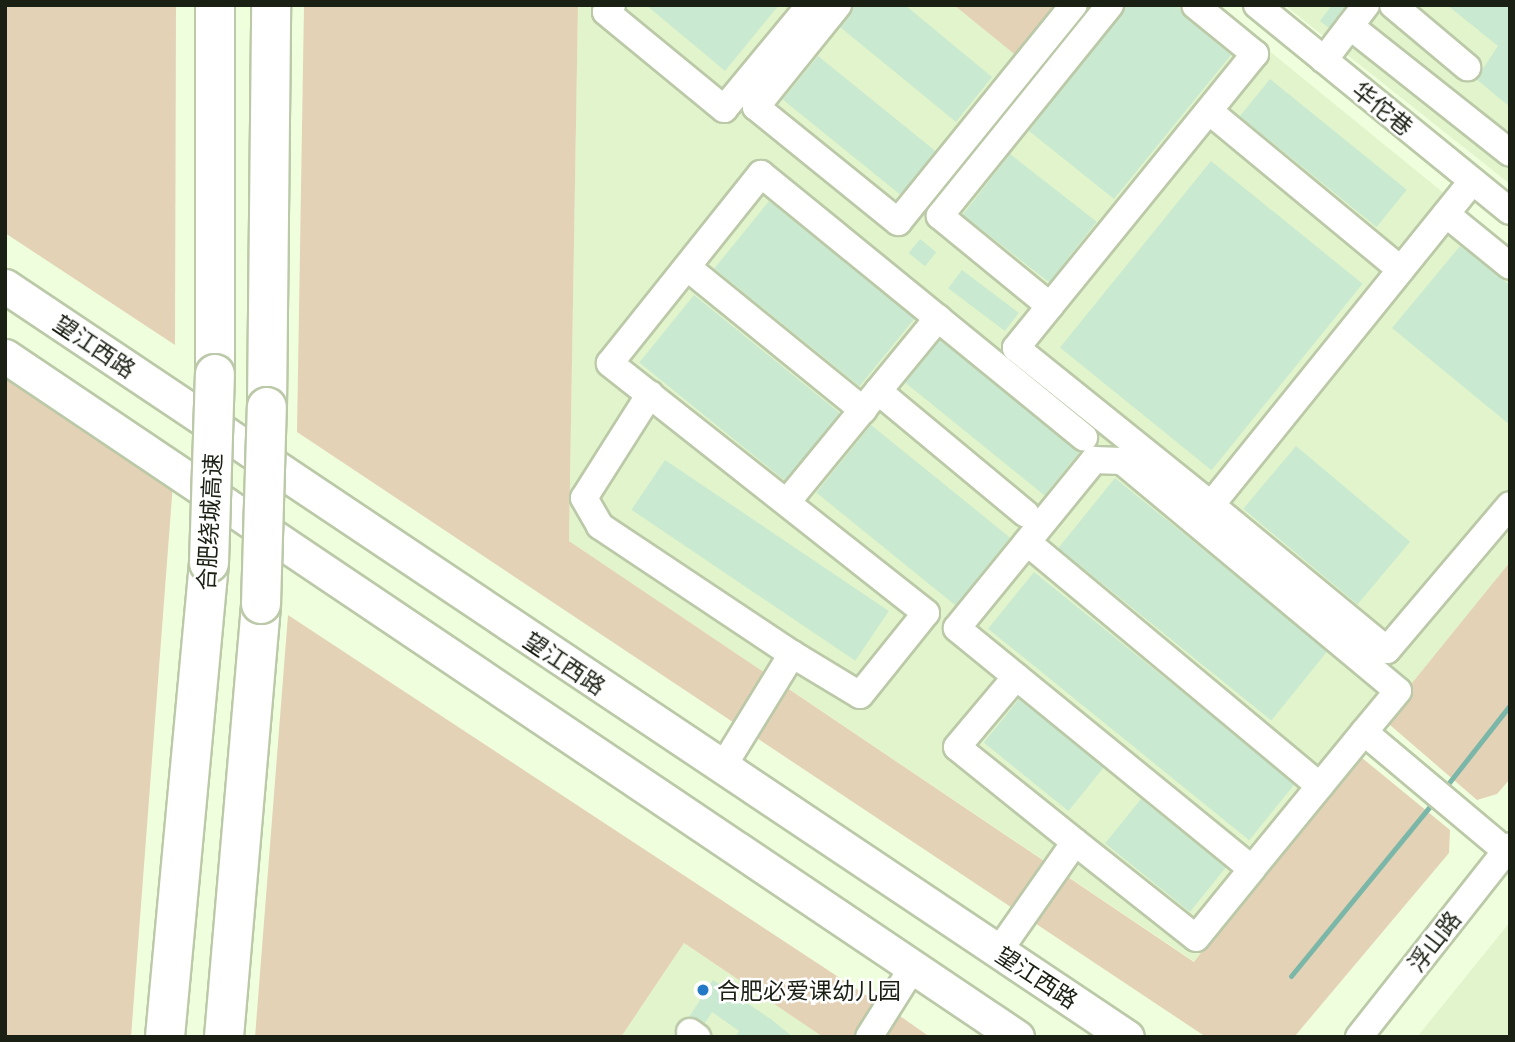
<!DOCTYPE html>
<html>
<head>
<meta charset="utf-8">
<style>
	body { margin:0 }
	#map { position:relative; width:1515px; height:1042px; overflow:hidden; background:#efffdd; font-family:Barlow,"Noto Sans SC",sans-serif }
	div>[style] { position:absolute }
	.built>* { inset:0; background:#e2f4cb }
	.green>* { inset:0; background:#e4d2b7 }
	.stream>* { height:5px; margin:-2.5px; padding:0 2.5px; transform-origin:2.5px; border-radius:2.5px; background:#7bb7a8 }
	.building>* { inset:0; background:#c9e9d0; transform-origin:0 0 }
	.roads { filter:drop-shadow(2px 0 #bbc9a8) drop-shadow(-2px 0 #bbc9a8) drop-shadow(0 2px #bbc9a8) drop-shadow(0 -2px #bbc9a8) }
	.minor>* { height:26px; margin:-13px; padding:0 13px; transform-origin:13px; border-radius:13px; background:#fff }
	.major>* { height:33px; margin:-16.5px; padding:0 16.5px; transform-origin:16.5px; border-radius:16.5px; background:#fff }
	.highway>* { height:38px; margin:-19px; padding:0 19px; transform-origin:19px; border-radius:19px; background:#fff }
	.bridges { filter:drop-shadow(2px 0 #bbc9a8) drop-shadow(-2px 0 #bbc9a8) drop-shadow(0 2px #bbc9a8) drop-shadow(0 -2px #bbc9a8) }
	.highway-bridge>* { height:38px; margin:-19px; padding:0 19px; transform-origin:19px; border-radius:19px; background:#fff }
	.dots>* { width:19px; height:19px; translate:-50% -50%; box-sizing:border-box; border:4px solid #fff; border-radius:50% }
	span { translate:-50% -50%; white-space:nowrap; text-align:center; line-height:1.15; -webkit-text-stroke:5px #fff; paint-order:stroke }
	.street-label { font-size:23px; color:#1b2014 }
	.poi-label { font-size:23px; color:#1b2014 }
	.left { translate:0 -50%; text-align:left }
	.frame { position:absolute; inset:0; border:7px solid #1b2014; pointer-events:none }
</style>
</head>
<body>
<div id="map">
	<div class="built">
		<i style="clip-path:polygon(578px 5px,1213px 5px,1510px 247px,1510px 562px,1195px 962px,569px 541px)"></i>
		<i style="clip-path:polygon(1285px 5px,1510px 5px,1510px 184px,1302px 19px)"></i>
		<i style="clip-path:polygon(1510px 922px,1510px 1037px,1417px 1037px)"></i>
		<i style="clip-path:polygon(684px 943px,823px 1037px,621px 1037px)"></i>
	</div>
	<div class="green">
		<i style="clip-path:polygon(5px 5px,176px 5px,175px 345px,5px 233px)"></i>
		<i style="clip-path:polygon(304px 5px,578px 5px,569px 541px,1194px 962px,1356px 753px,1450px 830px,1449px 853px,1295px 1036px,1206px 1037px,297px 432px)"></i>
		<i style="clip-path:polygon(954px 5px,1060px 5px,1018px 57px)"></i>
		<i style="clip-path:polygon(5px 356px,174px 470px,131px 1037px,5px 1037px)"></i>
		<i style="clip-path:polygon(1510px 562px,1510px 779px,1497px 794px,1477px 800px,1383px 719px)"></i>
		<i style="clip-path:polygon(288px 615px,878px 1003px,855px 1037px,823px 1037px,684px 943px,621px 1037px,255px 1037px)"></i>
		<i style="clip-path:polygon(900px 1016px,930px 1037px,887px 1037px)"></i>
	</div>
	<div class="stream">
		<i style="left:1444px;top:789px;width:107px;rotate:-51.8deg"></i>
		<i style="left:1291px;top:976px;width:227px;rotate:-50.7deg"></i>
	</div>
	<div class="building">
		<i style="clip-path:polygon(646px 5px,779px 5px,725px 71px)"></i>
		<i style="clip-path:polygon(853px 5px,905px 5px,992px 77px,956px 122px,840px 27px)"></i>
		<i style="clip-path:polygon(1125px 5px,1177px 5px,1185px 17px,1231px 55px,1114px 199px,1029px 131px)"></i>
		<i style="clip-path:polygon(1332px 5px,1346px 5px,1329px 28px,1320px 21px)"></i>
		<i style="clip-path:polygon(1447px 5px,1510px 5px,1510px 107px,1476px 79px,1498px 46px)"></i>
		<i style="left:818px;top:56px;width:151px;height:56px;rotate:39deg"></i>
		<i style="left:1270px;top:79px;width:176px;height:48px;rotate:39deg"></i>
		<i style="left:1010px;top:154px;width:110px;height:77px;rotate:38deg"></i>
		<i style="left:1211px;top:161px;width:195px;height:240px;rotate:39deg"></i>
		<i style="left:769px;top:201px;width:187px;height:87px;rotate:39deg"></i>
		<i style="left:920px;top:239px;width:21px;height:18px;rotate:39deg"></i>
		<i style="clip-path:polygon(1460px 246px,1510px 285px,1510px 425px,1392px 328px)"></i>
		<i style="left:962px;top:270px;width:71px;height:23px;rotate:37deg"></i>
		<i style="left:694px;top:295px;width:188px;height:87px;rotate:39deg"></i>
		<i style="left:940px;top:340px;width:179px;height:55px;rotate:39deg"></i>
		<i style="left:871px;top:425px;width:179px;height:87px;rotate:39deg"></i>
		<i style="left:1296px;top:446px;width:149px;height:82px;rotate:40deg"></i>
		<i style="left:665px;top:460px;width:270px;height:60px;rotate:34deg"></i>
		<i style="left:1115px;top:478px;width:274px;height:90px;rotate:39deg"></i>
		<i style="left:1034px;top:572px;width:336px;height:73px;rotate:39deg"></i>
		<i style="left:1019px;top:699px;width:109px;height:56px;rotate:39deg"></i>
		<i style="left:1141px;top:799px;width:109px;height:57px;rotate:39deg"></i>
		<i style="clip-path:polygon(713px 980px,772px 1020px,793px 1037px,735px 1037px,739px 1031px,712px 1012px,705px 1023px,689px 1017px)"></i>
	</div>
	<div class="roads">
		<div class="minor">
			<i style="left:612px;top:5px;width:9px;rotate:131deg"></i>
			<i style="left:606px;top:12px;width:153px;rotate:39.4deg"></i>
			<i style="left:724px;top:109px;width:135px;rotate:-50.4deg"></i>
			<i style="left:838px;top:5px;width:131px;rotate:128.8deg"></i>
			<i style="left:756px;top:107px;width:183px;rotate:39deg"></i>
			<i style="left:898px;top:222px;width:279px;rotate:-51deg"></i>
			<i style="left:1110px;top:5px;width:271px;rotate:128.9deg"></i>
			<i style="left:940px;top:216px;width:142px;rotate:39.3deg"></i>
			<i style="left:1050px;top:306px;width:325px;rotate:-50.9deg"></i>
			<i style="left:1255px;top:54px;width:77px;rotate:-140.8deg"></i>
			<i style="left:1257px;top:5px;width:326px;rotate:39.2deg"></i>
			<i style="left:1393px;top:5px;width:97px;rotate:40deg"></i>
			<i style="left:1350px;top:26px;width:204px;rotate:38.4deg"></i>
			<i style="left:1324px;top:60px;width:69px;rotate:-52.6deg"></i>
			<i style="left:1209px;top:111px;width:249px;rotate:39.6deg"></i>
			<i style="left:1446px;top:214px;width:82px;rotate:39.1deg"></i>
			<i style="left:687px;top:267px;width:227px;rotate:39.1deg"></i>
			<i style="left:1050px;top:306px;width:54px;rotate:129deg"></i>
			<i style="left:1016px;top:348px;width:250px;rotate:38.8deg"></i>
			<i style="left:1211px;top:505px;width:416px;rotate:-51.1deg"></i>
			<i style="left:878px;top:391px;width:192px;rotate:39.7deg"></i>
			<i style="left:650px;top:394px;width:123px;rotate:122.4deg"></i>
			<i style="left:584px;top:498px;width:32px;rotate:60deg"></i>
			<i style="left:600px;top:526px;width:231px;rotate:33.7deg"></i>
			<i style="left:787px;top:502px;width:238px;rotate:-50.6deg"></i>
			<i style="left:1211px;top:505px;width:228px;rotate:39.5deg"></i>
			<i style="left:1387px;top:650px;width:190px;rotate:-49.7deg"></i>
			<i style="left:1027px;top:542px;width:381px;rotate:39.8deg"></i>
			<i style="left:1364px;top:732px;width:177px;rotate:129.3deg"></i>
			<i style="left:1252px;top:869px;width:381px;rotate:-140.8deg"></i>
			<i style="left:957px;top:628px;width:217px;rotate:-50.8deg"></i>
			<i style="left:1094px;top:460px;width:28px;rotate:2deg"></i>
			<i style="left:1122px;top:461px;width:359px;rotate:39.8deg"></i>
			<i style="left:1398px;top:691px;width:53px;rotate:129.7deg"></i>
			<i style="left:1364px;top:732px;width:185px;rotate:40deg"></i>
			<i style="left:722px;top:768px;width:134px;rotate:-58.4deg"></i>
			<i style="left:792px;top:654px;width:79px;rotate:31.1deg"></i>
			<i style="left:860px;top:695px;width:105px;rotate:-51.2deg"></i>
			<i style="left:926px;top:613px;width:403px;rotate:-141.7deg"></i>
			<i style="left:610px;top:363px;width:242px;rotate:-51.4deg"></i>
			<i style="left:761px;top:174px;width:417px;rotate:39.2deg"></i>
			<i style="left:1075px;top:842px;width:154px;rotate:38.4deg"></i>
			<i style="left:1196px;top:938px;width:89px;rotate:-50.9deg"></i>
			<i style="left:998px;top:952px;width:134px;rotate:-55deg"></i>
			<i style="left:1075px;top:842px;width:151px;rotate:-141.2deg"></i>
			<i style="left:957px;top:747px;width:92px;rotate:-49.9deg"></i>
			<i style="left:690px;top:1032px;width:9px;rotate:36deg"></i>
			<i style="left:869px;top:1037px;width:83px;rotate:-57.8deg"></i>
			<i style="left:1359px;top:1037px;width:243px;rotate:-51.7deg"></i>
		</div>
		<div class="major">
			<i style="left:5px;top:286px;width:1350px;rotate:33.8deg"></i>
			<i style="left:5px;top:356px;width:1220px;rotate:33.94deg"></i>
		</div>
		<div class="highway">
			<i style="left:215px;top:374px;width:369px;rotate:-90deg"></i>
			<i style="left:267px;top:407px;width:402px;rotate:-89.4deg"></i>
			<i style="left:165px;top:1037px;width:476px;rotate:-84.7deg"></i>
			<i style="left:224px;top:1037px;width:435px;rotate:-85.1deg"></i>
		</div>
	</div>
	<div class="bridges">
		<div class="highway-bridge">
			<i style="left:209px;top:563px;width:189px;rotate:-88.2deg"></i>
			<i style="left:261px;top:604px;width:197px;rotate:-88.3deg"></i>
		</div>
	</div>
	<div class="dots">
		<i style="left:703px;top:990px;background:#2479c7"></i>
	</div>
	<div class="street-label">
		<span style="left:1383px;top:108px;rotate:39deg">华佗巷</span>
		<span style="left:95px;top:346px;rotate:34deg">望江西路</span>
		<span style="left:209px;top:522px;rotate:-87deg">合肥绕城高速</span>
		<span style="left:565px;top:663px;rotate:34deg">望江西路</span>
		<span style="left:1434px;top:941px;rotate:-52deg">浮山路</span>
		<span style="left:1037px;top:977px;rotate:33deg">望江西路</span>
	</div>
	<div class="poi-label">
		<span class="left" style="left:717px;top:990px">合肥必爱课幼儿园</span>
	</div>
	<div class="frame"></div>
</div>
</body>
</html>
